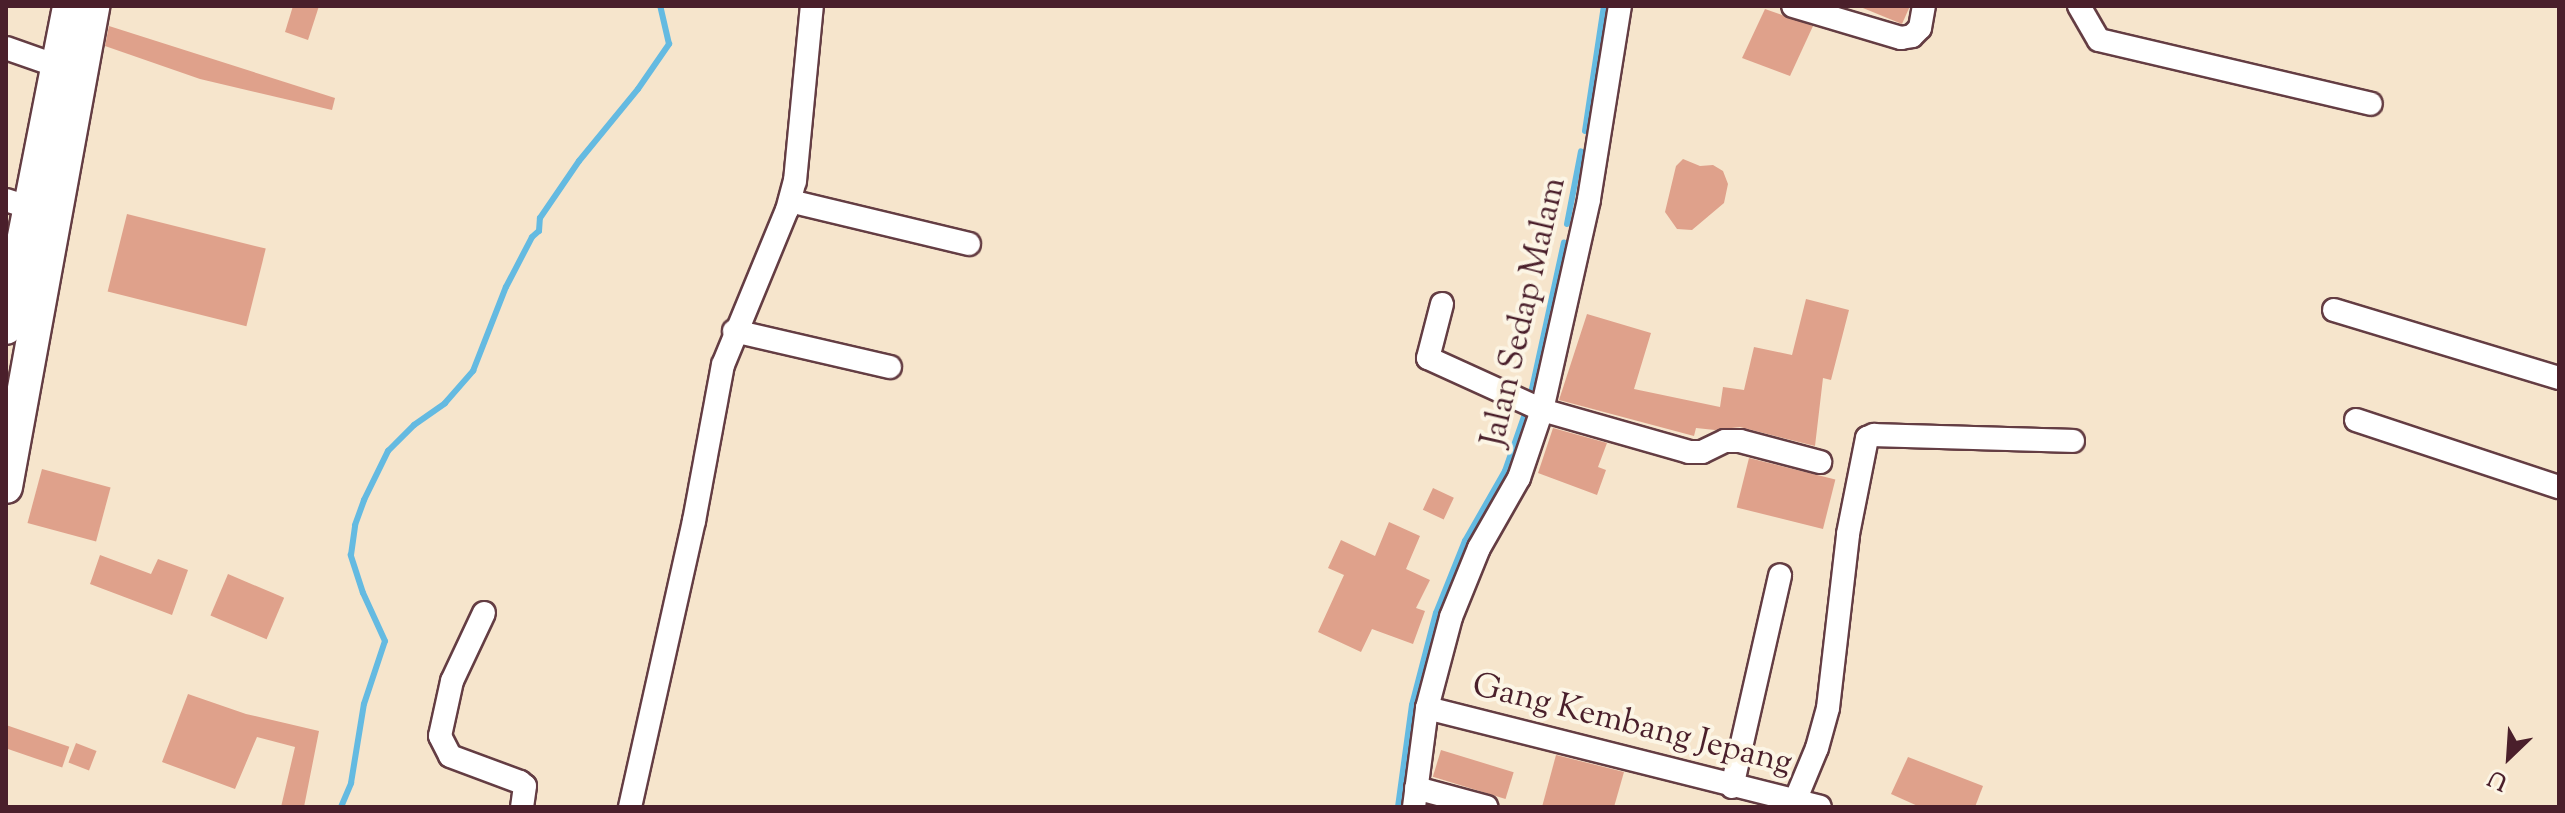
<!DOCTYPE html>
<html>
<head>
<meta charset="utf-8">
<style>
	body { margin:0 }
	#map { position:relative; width:2565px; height:813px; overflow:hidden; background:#f6e5cc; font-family:"Sorts Mill Goudy",serif }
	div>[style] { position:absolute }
	.stream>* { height:6px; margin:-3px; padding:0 3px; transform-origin:3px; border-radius:3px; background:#64bae1 }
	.building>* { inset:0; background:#dfa18b; transform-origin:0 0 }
	.roads { filter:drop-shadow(2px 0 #643d43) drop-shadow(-2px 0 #643d43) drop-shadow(0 2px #643d43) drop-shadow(0 -2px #643d43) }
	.minor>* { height:22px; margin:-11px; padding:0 11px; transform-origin:11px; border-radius:11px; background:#fff }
	.highway>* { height:32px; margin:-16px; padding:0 16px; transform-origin:16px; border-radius:16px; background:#fff }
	span { translate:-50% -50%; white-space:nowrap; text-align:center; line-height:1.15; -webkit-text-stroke:8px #fcf5e5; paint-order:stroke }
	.street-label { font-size:34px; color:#4a1f2b }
	.frame { position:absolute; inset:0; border:8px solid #4a1f2b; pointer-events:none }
	.north { position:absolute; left:2469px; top:717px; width:80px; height:80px; -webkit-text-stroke:6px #fcf5e5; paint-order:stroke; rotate:205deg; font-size:22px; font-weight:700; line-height:32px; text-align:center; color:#4a1f2b }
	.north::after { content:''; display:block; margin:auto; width:28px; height:36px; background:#4a1f2b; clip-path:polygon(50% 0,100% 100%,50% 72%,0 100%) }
</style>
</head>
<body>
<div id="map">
	<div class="stream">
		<i style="left:1585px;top:131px;width:126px;rotate:-81.4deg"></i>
		<i style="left:1567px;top:224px;width:74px;rotate:-79.1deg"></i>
		<i style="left:1532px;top:389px;width:150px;rotate:-77.7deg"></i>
		<i style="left:341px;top:807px;width:26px;rotate:-67deg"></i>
		<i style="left:351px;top:783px;width:80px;rotate:-80.7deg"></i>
		<i style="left:364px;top:704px;width:66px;rotate:-71.6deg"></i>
		<i style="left:385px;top:641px;width:53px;rotate:-114.6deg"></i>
		<i style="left:363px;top:593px;width:40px;rotate:-108deg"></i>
		<i style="left:351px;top:555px;width:30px;rotate:-82deg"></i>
		<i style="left:355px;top:525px;width:27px;rotate:-70deg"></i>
		<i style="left:364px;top:500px;width:55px;rotate:-63.9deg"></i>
		<i style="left:388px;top:451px;width:37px;rotate:-45deg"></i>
		<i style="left:414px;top:425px;width:38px;rotate:-35deg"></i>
		<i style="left:445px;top:403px;width:43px;rotate:-48.8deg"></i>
		<i style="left:473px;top:371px;width:90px;rotate:-68.6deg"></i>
		<i style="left:506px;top:287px;width:56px;rotate:-62.5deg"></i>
		<i style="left:532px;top:237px;width:9px;rotate:-41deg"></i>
		<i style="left:539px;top:231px;width:13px;rotate:-86deg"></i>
		<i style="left:540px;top:218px;width:69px;rotate:-55.6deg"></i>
		<i style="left:579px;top:161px;width:93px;rotate:-50.7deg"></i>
		<i style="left:638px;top:89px;width:55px;rotate:-55.4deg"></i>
		<i style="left:669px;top:44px;width:39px;rotate:-103deg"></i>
		<i style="left:1398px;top:807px;width:103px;rotate:-82.2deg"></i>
		<i style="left:1412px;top:705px;width:95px;rotate:-75.4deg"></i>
		<i style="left:1436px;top:613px;width:78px;rotate:-68.1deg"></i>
		<i style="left:1465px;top:541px;width:81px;rotate:-60.3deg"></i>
		<i style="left:1505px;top:471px;width:64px;rotate:-70.7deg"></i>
	</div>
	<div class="building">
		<i style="clip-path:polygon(293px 6px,319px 6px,308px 40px,285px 32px)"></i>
		<i style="clip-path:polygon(1858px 6px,1910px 6px,1902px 24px)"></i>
		<i style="clip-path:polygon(1765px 9px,1813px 26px,1790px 76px,1742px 58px)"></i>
		<i style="clip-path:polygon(109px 26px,335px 98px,332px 110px,200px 79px,105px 46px)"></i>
		<i style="clip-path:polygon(1683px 159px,1700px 166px,1713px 165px,1723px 171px,1728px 184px,1724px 203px,1692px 230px,1677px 229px,1665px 212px,1676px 166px)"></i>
		<i style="left:127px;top:214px;width:143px;height:80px;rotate:14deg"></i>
		<i style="clip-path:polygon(1806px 299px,1849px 310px,1831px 380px,1823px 378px,1815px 446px,1740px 427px,1715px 430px,1696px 428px,1694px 436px,1559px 400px,1587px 314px,1651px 333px,1634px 389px,1720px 407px,1723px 387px,1744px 390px,1754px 347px,1792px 355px)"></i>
		<i style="clip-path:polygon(1553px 428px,1607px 443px,1598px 467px,1606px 470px,1597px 495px,1538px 473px)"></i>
		<i style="left:1749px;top:458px;width:89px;height:51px;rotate:14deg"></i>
		<i style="left:42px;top:469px;width:71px;height:56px;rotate:15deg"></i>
		<i style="left:1433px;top:488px;width:23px;height:24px;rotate:25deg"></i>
		<i style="clip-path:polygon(1389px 522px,1420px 536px,1406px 569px,1430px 580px,1416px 608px,1425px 611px,1413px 644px,1372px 629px,1361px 652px,1318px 632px,1344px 575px,1328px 568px,1341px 540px,1375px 556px)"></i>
		<i style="clip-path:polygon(100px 555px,151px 574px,158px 559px,188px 570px,172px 615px,90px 584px)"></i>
		<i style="left:228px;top:574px;width:61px;height:45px;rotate:23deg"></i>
		<i style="clip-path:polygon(188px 694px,246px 714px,319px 731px,304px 807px,281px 807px,295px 747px,257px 737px,235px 789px,162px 762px)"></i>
		<i style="left:6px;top:725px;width:67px;height:22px;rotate:19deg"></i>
		<i style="left:76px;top:743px;width:22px;height:21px;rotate:21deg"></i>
		<i style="left:1441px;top:750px;width:76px;height:28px;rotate:17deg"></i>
		<i style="clip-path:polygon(1556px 755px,1624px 772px,1614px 807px,1542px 807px)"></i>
		<i style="clip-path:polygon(1908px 757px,1983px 786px,1975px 807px,1920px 807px,1891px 794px)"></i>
	</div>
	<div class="roads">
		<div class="minor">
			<i style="left:1793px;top:6px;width:113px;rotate:16.5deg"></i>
			<i style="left:1901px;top:38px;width:11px;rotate:-10deg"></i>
			<i style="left:1912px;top:36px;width:11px;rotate:-45deg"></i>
			<i style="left:1920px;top:28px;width:22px;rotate:-80deg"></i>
			<i style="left:2079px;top:6px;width:39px;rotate:60deg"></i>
			<i style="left:2099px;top:40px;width:279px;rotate:13.2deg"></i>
			<i style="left:6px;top:48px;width:54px;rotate:19.4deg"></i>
			<i style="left:6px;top:200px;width:25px;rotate:18deg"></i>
			<i style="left:790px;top:201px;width:184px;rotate:13.5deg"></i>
			<i style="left:1442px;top:304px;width:56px;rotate:104.5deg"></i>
			<i style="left:1428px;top:358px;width:125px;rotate:24.5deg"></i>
			<i style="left:1542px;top:410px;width:153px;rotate:15.9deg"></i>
			<i style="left:1689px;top:452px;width:13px"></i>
			<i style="left:1702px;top:452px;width:25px;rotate:-26deg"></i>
			<i style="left:1725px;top:441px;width:15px"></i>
			<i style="left:1740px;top:441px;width:83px;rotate:14.7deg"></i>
			<i style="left:2334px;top:310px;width:235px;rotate:16.8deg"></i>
			<i style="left:734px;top:331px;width:160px;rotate:13deg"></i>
			<i style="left:2356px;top:420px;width:214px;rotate:18.3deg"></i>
			<i style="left:484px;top:613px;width:75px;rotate:115.2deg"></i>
			<i style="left:452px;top:681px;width:56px;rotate:102.3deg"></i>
			<i style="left:440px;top:736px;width:22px;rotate:63deg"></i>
			<i style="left:450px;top:756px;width:75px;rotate:20.4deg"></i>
			<i style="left:520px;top:782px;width:6px;rotate:39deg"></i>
			<i style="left:525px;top:786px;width:21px;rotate:98deg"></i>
			<i style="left:1427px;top:708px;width:405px;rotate:14.1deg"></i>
			<i style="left:1732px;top:787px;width:217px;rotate:-77.2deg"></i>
			<i style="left:1416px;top:788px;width:73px;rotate:15deg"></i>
			<i style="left:1795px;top:801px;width:57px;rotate:-67.5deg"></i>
			<i style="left:1817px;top:748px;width:41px;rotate:-74.6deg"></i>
			<i style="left:1828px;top:708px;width:175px;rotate:-83.4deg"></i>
			<i style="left:1848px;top:534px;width:98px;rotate:-78.8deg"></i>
			<i style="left:1867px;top:438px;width:8px;rotate:-23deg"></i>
			<i style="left:1874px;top:435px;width:199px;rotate:1.7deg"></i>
			<i style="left:630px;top:807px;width:293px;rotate:-77.4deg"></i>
			<i style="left:694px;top:521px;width:159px;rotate:-79.5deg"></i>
			<i style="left:723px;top:365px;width:168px;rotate:-67.6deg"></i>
			<i style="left:787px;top:210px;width:30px;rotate:-75deg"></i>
			<i style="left:795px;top:181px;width:176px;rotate:-84.5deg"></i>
			<i style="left:1414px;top:807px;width:100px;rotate:-82.5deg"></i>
			<i style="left:1427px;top:708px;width:94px;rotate:-75.2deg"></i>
			<i style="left:1451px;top:617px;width:74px;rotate:-67.9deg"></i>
			<i style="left:1479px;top:548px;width:81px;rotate:-60.3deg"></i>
			<i style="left:1519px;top:478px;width:72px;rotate:-71.3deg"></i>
			<i style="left:1542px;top:410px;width:216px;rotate:-77.4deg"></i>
			<i style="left:1589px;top:199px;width:195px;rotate:-80.9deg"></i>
		</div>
		<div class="highway">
			<i style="left:6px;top:328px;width:328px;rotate:-78.9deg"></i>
			<i style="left:6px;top:487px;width:489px;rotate:-79.7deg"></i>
		</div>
	</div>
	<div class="street-label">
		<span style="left:1525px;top:312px;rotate:-77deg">Jalan Sedap Malam</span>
		<span style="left:1632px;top:725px;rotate:14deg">Gang Kembang Jepang</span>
	</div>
	<div class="frame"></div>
	<div class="north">U</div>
</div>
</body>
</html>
